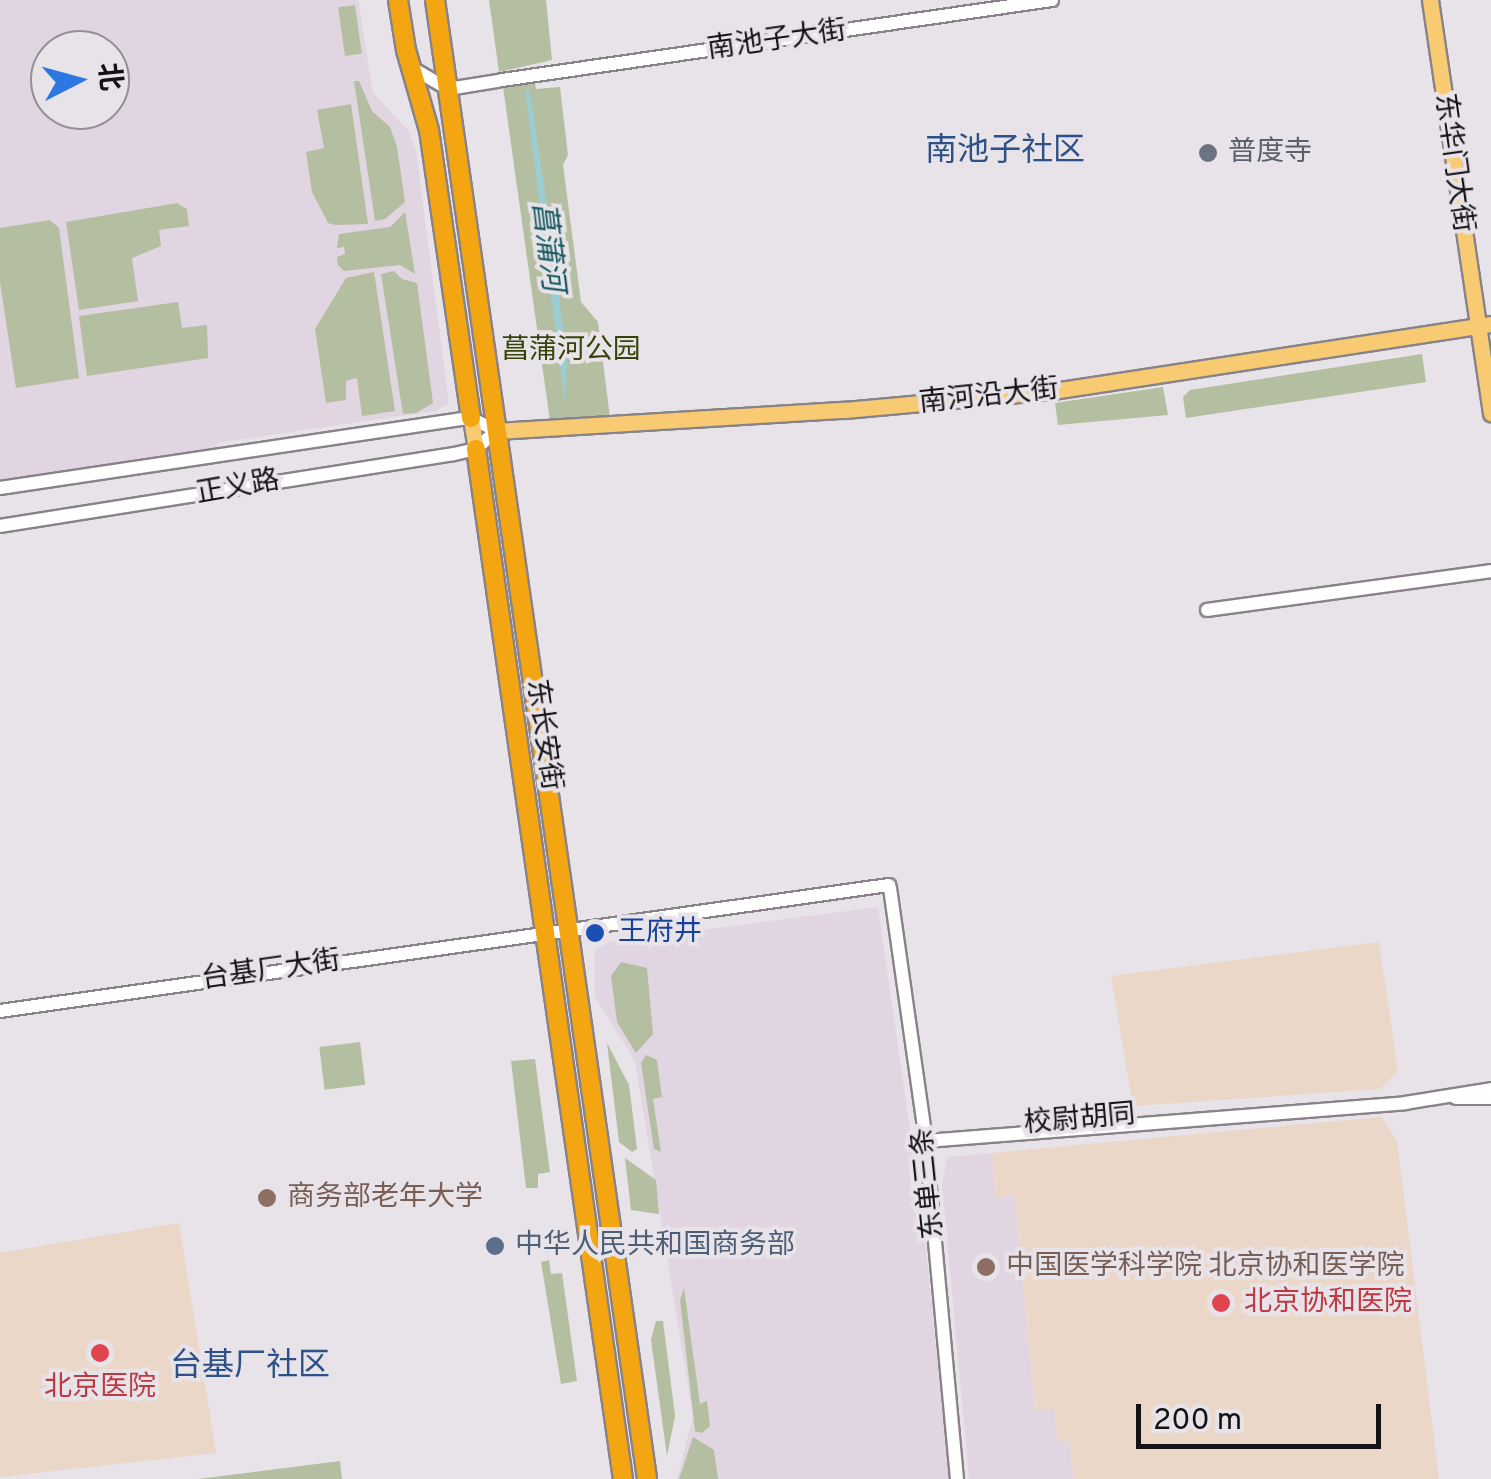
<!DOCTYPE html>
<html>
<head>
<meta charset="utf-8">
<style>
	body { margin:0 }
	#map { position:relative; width:1491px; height:1479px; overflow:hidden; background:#e8e3e9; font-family:Overpass,"Noto Sans SC",sans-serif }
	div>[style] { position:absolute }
	.built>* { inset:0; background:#e1d5e1 }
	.medical>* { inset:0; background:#ead7c7 }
	.green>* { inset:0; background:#b4bea0; transform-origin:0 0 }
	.water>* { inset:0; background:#9ccdd2 }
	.roads { filter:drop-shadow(2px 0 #888389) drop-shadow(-2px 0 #888389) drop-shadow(0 2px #888389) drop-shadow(0 -2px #888389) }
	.minor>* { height:12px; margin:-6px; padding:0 6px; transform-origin:6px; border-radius:6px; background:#fff }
	.major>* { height:15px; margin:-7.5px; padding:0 7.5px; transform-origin:7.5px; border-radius:7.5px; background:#f8ca71 }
	.highway>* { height:18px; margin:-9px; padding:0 9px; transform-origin:9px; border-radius:9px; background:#f3a612 }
	.dots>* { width:28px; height:28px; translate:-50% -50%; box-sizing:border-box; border:5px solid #e8e3e9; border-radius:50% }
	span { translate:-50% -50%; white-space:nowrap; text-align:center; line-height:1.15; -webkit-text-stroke:8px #e8e3e9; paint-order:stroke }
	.street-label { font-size:28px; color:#141214 }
	.worship-label { font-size:28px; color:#5b616d }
	.left { translate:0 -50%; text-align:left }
	.park-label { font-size:28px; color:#374409 }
	.transit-label { font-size:28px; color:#164399 }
	.education-label { font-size:28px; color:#785e54 }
	.service-label { font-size:28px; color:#4e5e75 }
	.health-label { font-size:28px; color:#be3a42 }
	.water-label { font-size:30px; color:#175b61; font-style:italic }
	.quarter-label { font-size:32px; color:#2d5187 }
	.north { position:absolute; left:30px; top:30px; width:100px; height:100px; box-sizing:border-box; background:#e8e3e9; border:2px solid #938f94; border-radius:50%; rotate:84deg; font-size:28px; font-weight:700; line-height:40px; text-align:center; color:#141214 }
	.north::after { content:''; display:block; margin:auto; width:35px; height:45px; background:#2d77e3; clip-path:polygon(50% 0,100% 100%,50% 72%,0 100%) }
	.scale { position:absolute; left:1136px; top:1404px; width:245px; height:45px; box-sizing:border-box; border:5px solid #141214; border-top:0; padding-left:12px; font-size:30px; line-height:35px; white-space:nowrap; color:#141214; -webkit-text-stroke:8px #e8e3e9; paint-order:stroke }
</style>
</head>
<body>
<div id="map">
	<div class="built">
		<i style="clip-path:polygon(evenodd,0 0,358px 0,373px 93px,409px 131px,416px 150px,449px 404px,436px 411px,217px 443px,216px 451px,0 481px,0 0,50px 50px,110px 50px,110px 110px,50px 110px,50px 50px)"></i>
		<i style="clip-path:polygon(878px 907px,923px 1220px,949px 1479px,677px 1479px,693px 1416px,635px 1061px,595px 997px,595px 950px,609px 942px)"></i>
		<i style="clip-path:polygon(992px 1153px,996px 1197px,1015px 1195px,1035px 1409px,1054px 1408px,1058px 1441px,1069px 1440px,1074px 1479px,969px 1479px,942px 1186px,947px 1157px)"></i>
	</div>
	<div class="medical">
		<i style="clip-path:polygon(1379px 942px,1398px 1071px,1380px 1089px,1133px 1106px,1111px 976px)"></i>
		<i style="clip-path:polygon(1381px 1117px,1397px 1141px,1439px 1479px,1074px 1479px,1069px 1440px,1058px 1441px,1054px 1409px,1035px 1410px,1015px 1196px,996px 1197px,992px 1153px)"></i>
		<i style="clip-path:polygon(179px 1223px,216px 1453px,0 1477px,0 1253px)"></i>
	</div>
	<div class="green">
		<i style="clip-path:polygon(489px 0,546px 0,552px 60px,499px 72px)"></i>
		<i style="left:355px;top:5px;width:49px;height:17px;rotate:82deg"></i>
		<i style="clip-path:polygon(354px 81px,359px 81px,372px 111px,390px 127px,397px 147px,405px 202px,385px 219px,375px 221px)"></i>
		<i style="clip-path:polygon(535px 82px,536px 89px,560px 87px,568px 155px,563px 165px,581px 302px,598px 322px,610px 418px,550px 421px,503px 87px)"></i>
		<i style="clip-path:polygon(351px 104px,368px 224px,335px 225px,328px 223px,312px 192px,306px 152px,324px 148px,317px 110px)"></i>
		<i style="clip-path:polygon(177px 203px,187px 209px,189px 226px,159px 230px,161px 246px,132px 258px,138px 301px,79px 310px,66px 222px)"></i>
		<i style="clip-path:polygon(405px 212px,415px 274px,400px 265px,344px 271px,338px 265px,337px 257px,345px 254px,344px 247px,337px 248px,339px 234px,390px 227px)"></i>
		<i style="clip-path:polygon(50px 220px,59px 228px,79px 378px,16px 388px,0 282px,0 228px)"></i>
		<i style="clip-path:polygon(394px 271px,402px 279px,417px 283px,433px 403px,416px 413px,403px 414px,381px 274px)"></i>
		<i style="clip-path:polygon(374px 272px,395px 411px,362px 416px,357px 378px,346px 381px,346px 400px,326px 403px,315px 329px,346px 278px)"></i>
		<i style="clip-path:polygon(178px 302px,182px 328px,207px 325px,208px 358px,87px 376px,79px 316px)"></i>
		<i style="clip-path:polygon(1422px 354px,1426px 382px,1186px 418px,1183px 397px,1190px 390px)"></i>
		<i style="clip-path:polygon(1163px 387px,1168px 415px,1058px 425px,1055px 403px)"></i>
		<i style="clip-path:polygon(621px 962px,647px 968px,653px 1034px,636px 1053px,617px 1022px,611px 976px)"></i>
		<i style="left:360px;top:1042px;width:43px;height:41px;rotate:83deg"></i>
		<i style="clip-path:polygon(607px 1043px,629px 1085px,637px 1149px,632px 1152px,619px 1142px)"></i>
		<i style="clip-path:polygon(646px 1055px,657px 1060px,662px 1097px,653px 1099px,661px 1152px,654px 1149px,641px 1063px)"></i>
		<i style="clip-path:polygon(535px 1059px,550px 1172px,538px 1174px,538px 1188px,526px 1188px,511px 1061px)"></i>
		<i style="clip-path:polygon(625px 1158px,656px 1180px,659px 1214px,631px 1210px)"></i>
		<i style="clip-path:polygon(549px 1260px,551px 1274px,562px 1273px,577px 1381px,561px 1384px,541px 1262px)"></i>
		<i style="clip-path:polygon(684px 1288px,700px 1404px,707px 1401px,710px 1426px,702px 1433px,695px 1431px,680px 1300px)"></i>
		<i style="clip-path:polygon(656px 1321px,663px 1321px,675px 1416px,667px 1456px,651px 1340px)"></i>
		<i style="clip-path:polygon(693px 1437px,714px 1450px,718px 1479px,679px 1479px)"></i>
		<i style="clip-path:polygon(340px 1461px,342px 1479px,198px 1479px)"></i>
	</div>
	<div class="water">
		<i style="clip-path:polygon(525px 90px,529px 91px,533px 111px,554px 254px,567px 360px,565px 403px)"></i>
	</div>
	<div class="roads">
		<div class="minor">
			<i style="left:412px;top:68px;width:42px;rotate:30.3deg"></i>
			<i style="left:448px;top:89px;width:51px;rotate:-9.1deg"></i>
			<i style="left:502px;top:80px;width:556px;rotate:-8.28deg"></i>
			<i style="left:0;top:488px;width:476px;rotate:-8.5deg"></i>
			<i style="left:471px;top:418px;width:28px;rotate:27deg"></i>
			<i style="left:496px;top:431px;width:27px;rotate:138deg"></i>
			<i style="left:476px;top:449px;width:23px;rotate:167deg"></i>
			<i style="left:454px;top:454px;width:460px;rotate:171deg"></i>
			<i style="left:1207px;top:610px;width:287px;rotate:-7.8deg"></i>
			<i style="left:890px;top:888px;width:248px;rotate:81.9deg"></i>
			<i style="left:925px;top:1134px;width:346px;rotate:84.7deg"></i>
			<i style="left:0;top:1011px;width:898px;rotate:-8.07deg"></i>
			<i style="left:1456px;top:1098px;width:35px"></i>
			<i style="left:926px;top:1141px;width:481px;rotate:-4.5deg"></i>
			<i style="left:1405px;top:1103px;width:87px;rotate:-9.2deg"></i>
		</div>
		<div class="major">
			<i style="left:1430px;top:0;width:418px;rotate:81.6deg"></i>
			<i style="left:471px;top:418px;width:31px;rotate:81deg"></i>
			<i style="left:496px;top:431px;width:349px;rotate:-3.5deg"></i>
			<i style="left:844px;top:410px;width:210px;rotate:-5.2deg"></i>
			<i style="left:1053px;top:391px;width:443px;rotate:-8.7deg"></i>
		</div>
		<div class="highway">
			<i style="left:398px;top:0;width:51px;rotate:80.9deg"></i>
			<i style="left:406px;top:50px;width:83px;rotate:74deg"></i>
			<i style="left:429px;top:130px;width:291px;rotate:81.7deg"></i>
			<i style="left:435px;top:0;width:1494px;rotate:81.84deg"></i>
			<i style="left:476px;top:449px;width:1040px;rotate:81.88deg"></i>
		</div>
	</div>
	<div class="dots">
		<i style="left:1208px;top:153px;background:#6b7280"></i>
		<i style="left:595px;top:933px;background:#1a4fb4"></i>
		<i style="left:267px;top:1198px;background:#8d6e63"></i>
		<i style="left:495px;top:1246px;background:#5c6f8a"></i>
		<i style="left:986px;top:1267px;background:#8d6e63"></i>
		<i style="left:1221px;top:1303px;background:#e0444e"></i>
		<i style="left:100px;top:1353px;background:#e0444e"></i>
	</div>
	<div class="street-label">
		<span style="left:777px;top:41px;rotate:-8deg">南池子大街</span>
		<span style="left:1453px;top:163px;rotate:82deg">东华门大街</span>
		<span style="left:989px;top:397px;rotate:-6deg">南河沿大街</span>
		<span style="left:238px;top:488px;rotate:-10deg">正义路</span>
		<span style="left:543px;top:735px;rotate:82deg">东长安街</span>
		<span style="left:271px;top:971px;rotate:-8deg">台基厂大街</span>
		<span style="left:1080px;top:1120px;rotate:-5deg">校尉胡同</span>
		<span style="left:929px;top:1183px;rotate:-96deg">东单三条</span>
	</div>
	<div class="worship-label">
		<span class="left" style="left:1228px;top:153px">普度寺</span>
	</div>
	<div class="park-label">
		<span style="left:571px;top:351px">菖蒲河公园</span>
	</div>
	<div class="transit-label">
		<span class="left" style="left:618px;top:933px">王府井</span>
	</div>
	<div class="education-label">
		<span class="left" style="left:287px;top:1198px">商务部老年大学</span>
		<span class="left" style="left:1006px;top:1267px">中国医学科学院 北京协和医学院</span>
	</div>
	<div class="service-label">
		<span class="left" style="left:515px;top:1246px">中华人民共和国商务部</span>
	</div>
	<div class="health-label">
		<span class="left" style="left:1244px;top:1303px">北京协和医院</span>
		<span style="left:100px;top:1388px">北京医院</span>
	</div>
	<div class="water-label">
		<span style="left:546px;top:247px;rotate:83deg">菖蒲河</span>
	</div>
	<div class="quarter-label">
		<span style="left:1005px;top:152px">南池子社区</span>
		<span style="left:250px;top:1367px">台基厂社区</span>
	</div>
	<div class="north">北</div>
	<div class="scale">200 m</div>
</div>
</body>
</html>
